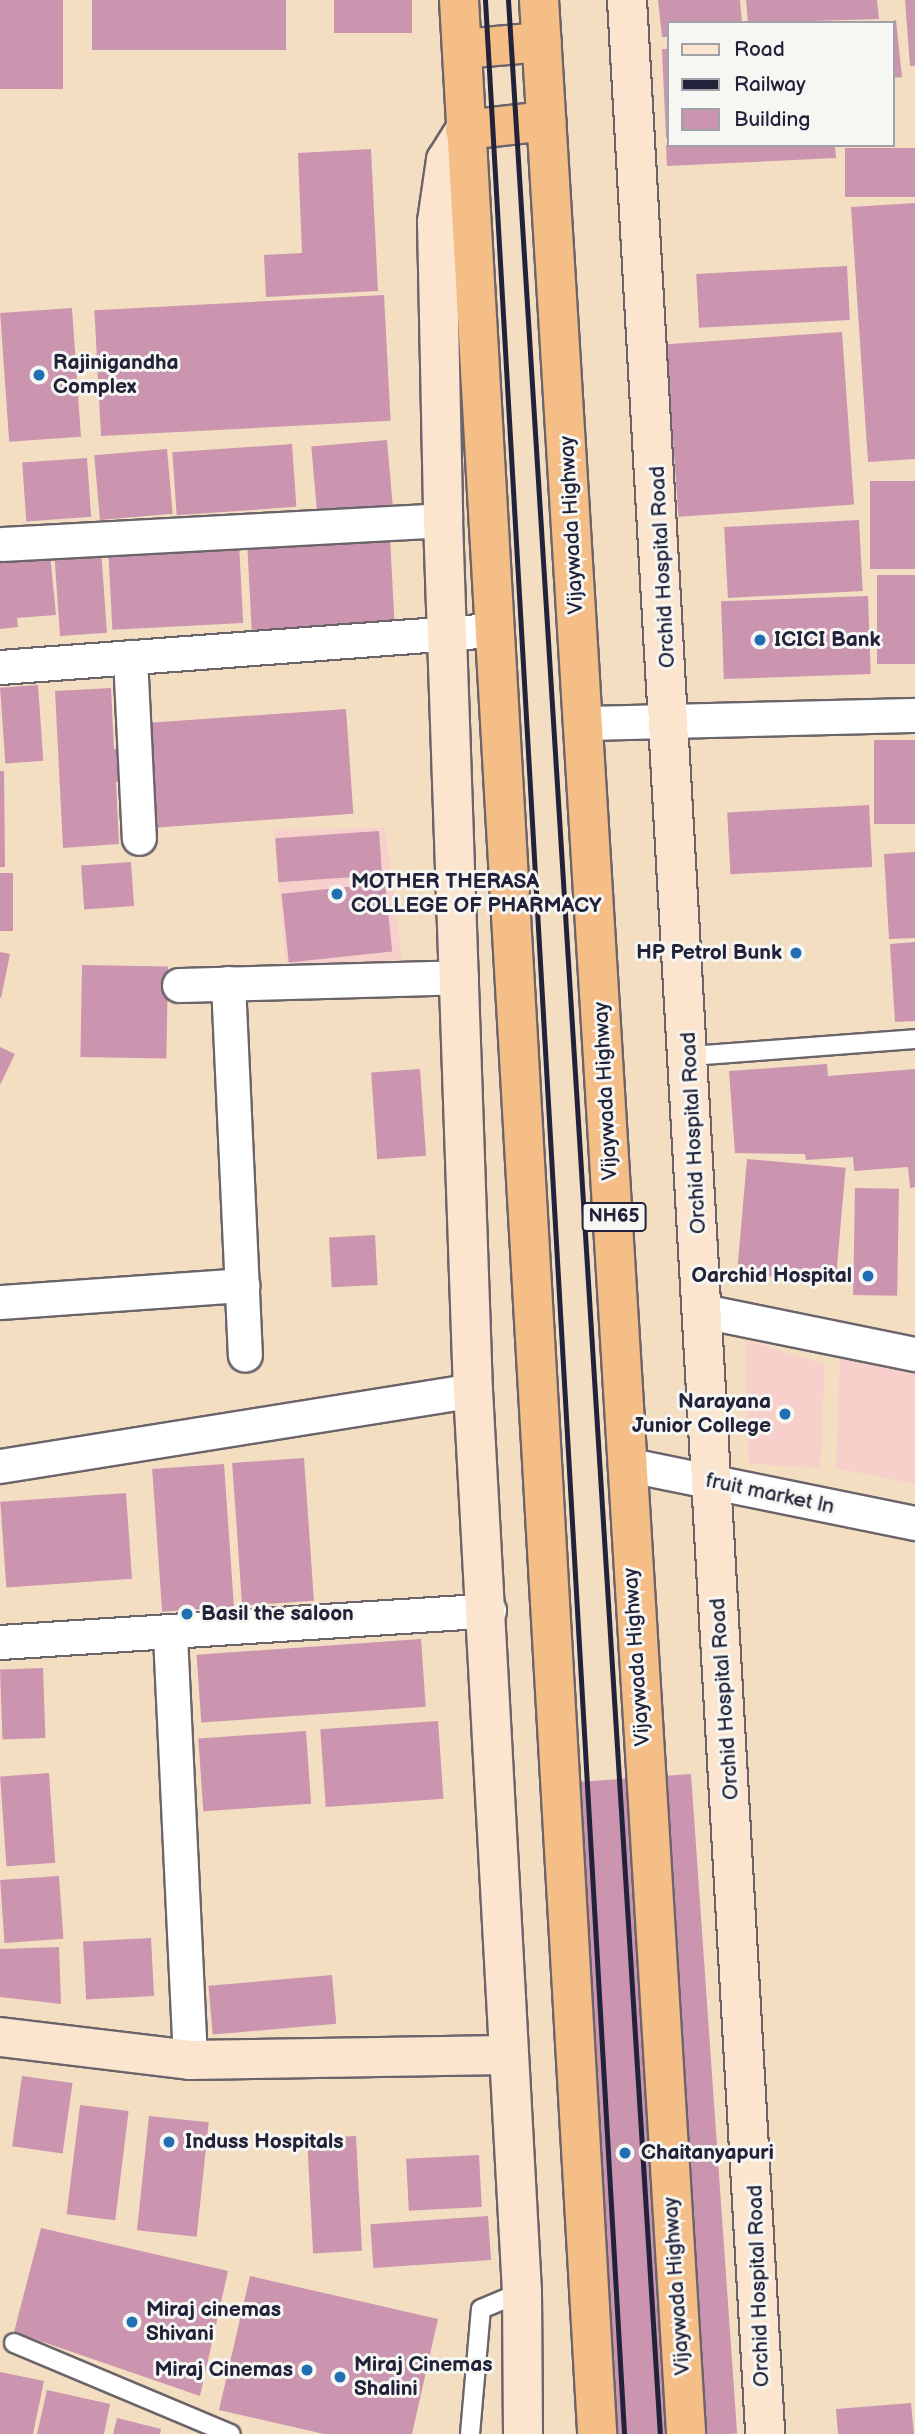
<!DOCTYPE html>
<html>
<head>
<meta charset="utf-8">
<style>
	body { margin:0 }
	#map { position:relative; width:915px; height:2434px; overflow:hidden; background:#f3dec2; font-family:"Balsamiq Sans",sans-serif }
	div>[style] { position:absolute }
	.built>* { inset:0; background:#f7d0cc }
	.building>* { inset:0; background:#cb95b0; transform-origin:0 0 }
	.roads { filter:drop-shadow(2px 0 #6b646a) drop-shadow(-2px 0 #6b646a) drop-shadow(0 2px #6b646a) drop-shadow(0 -2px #6b646a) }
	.lane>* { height:18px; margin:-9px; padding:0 9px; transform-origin:9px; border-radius:9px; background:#fff }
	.street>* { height:33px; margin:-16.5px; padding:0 16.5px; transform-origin:16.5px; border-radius:16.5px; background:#fff }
	.secondary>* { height:38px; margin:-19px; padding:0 19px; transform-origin:19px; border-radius:19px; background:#fbe5cf }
	.highway>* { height:38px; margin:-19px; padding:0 19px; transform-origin:19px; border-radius:19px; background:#f6be87 }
	.rail>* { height:5px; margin:-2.5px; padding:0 2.5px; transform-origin:2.5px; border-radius:2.5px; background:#22223b }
	.dots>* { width:19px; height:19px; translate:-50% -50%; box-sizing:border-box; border:4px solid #f6f6f2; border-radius:50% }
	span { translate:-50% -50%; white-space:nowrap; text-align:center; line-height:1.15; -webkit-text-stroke:6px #f6f6f2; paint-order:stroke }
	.shield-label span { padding:2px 5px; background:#f6f6f2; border:2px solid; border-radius:5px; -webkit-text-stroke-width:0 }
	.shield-label { font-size:19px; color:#22223b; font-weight:700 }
	.poi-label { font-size:21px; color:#22223b; font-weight:700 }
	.left { translate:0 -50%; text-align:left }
	.right { translate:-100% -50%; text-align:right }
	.street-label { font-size:21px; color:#22223b }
	.legend { position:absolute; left:667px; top:21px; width:228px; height:126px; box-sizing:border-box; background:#f6f6f2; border:2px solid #a1a1a9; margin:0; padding:9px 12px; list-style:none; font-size:21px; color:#22223b }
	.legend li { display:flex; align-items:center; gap:14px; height:35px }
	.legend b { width:35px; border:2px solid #a1a1a9 }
</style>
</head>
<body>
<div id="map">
	<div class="built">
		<i style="clip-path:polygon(385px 828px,402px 959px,287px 975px,274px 829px)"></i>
		<i style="clip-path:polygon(745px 1340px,825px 1364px,820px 1468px,749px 1464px)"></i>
		<i style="clip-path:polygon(840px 1355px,915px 1370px,915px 1484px,836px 1468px)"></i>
	</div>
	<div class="building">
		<i style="left:0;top:0;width:63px;height:89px"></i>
		<i style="left:92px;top:0;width:194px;height:50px"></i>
		<i style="left:334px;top:0;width:78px;height:33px"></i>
		<i style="clip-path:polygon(658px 0,740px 0,742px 23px,668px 23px,668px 37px,662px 37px)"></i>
		<i style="clip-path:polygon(746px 0,877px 0,879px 19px,748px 23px)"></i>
		<i style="clip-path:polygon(905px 0,915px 0,915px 66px,910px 66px)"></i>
		<i style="clip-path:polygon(896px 20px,902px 77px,892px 78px,892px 21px)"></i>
		<i style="clip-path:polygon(662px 49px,668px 49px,668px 138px,666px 138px)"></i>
		<i style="clip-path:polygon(666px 145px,835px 145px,836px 158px,667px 166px)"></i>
		<i style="left:915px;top:148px;width:49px;height:70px;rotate:90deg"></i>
		<i style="clip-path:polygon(371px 149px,378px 291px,266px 297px,264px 255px,302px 253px,298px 153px)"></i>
		<i style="clip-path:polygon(915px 203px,915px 459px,868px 462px,851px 207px)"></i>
		<i style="left:847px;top:266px;width:54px;height:151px;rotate:87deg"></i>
		<i style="left:384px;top:295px;width:126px;height:290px;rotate:87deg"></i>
		<i style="left:72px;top:308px;width:129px;height:72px;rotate:86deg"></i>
		<i style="left:842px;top:332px;width:173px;height:176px;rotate:86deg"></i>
		<i style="left:387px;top:440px;width:73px;height:76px;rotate:85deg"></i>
		<i style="left:292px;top:444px;width:63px;height:120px;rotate:86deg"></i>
		<i style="left:167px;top:449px;width:65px;height:73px;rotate:85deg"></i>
		<i style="left:87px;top:458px;width:59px;height:65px;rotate:86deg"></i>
		<i style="left:915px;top:481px;width:88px;height:45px;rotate:90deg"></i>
		<i style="left:859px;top:520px;width:71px;height:135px;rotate:87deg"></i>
		<i style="left:390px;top:537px;width:86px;height:143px;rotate:87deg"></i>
		<i style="left:239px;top:543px;width:80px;height:131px;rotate:87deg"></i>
		<i style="left:101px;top:548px;width:85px;height:47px;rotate:86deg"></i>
		<i style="clip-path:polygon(50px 554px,56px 615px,17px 618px,18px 627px,0 629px,0 558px)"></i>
		<i style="left:915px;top:575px;width:89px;height:38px;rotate:90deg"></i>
		<i style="left:868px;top:596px;width:78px;height:147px;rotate:88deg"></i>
		<i style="left:38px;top:685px;width:76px;height:38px;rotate:86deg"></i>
		<i style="clip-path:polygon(111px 688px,114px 749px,127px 748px,129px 781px,116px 782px,119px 844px,63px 848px,55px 691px)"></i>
		<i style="left:346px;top:709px;width:105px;height:207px;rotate:86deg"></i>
		<i style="left:915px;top:740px;width:84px;height:41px;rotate:90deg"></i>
		<i style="clip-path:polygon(0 771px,4px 771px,5px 867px,0 867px)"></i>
		<i style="left:869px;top:805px;width:62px;height:142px;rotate:87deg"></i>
		<i style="left:379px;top:831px;width:44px;height:104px;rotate:86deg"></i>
		<i style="clip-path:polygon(915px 852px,915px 938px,889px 939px,884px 854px)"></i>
		<i style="left:131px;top:862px;width:44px;height:50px;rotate:86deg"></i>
		<i style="left:0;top:873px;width:13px;height:58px"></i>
		<i style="left:385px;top:883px;width:69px;height:104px;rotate:84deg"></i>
		<i style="clip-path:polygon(915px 942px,915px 1021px,895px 1022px,890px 944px)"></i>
		<i style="clip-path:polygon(0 952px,10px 954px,1px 998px,0 997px)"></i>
		<i style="left:82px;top:965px;width:86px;height:92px;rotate:1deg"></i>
		<i style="clip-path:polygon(0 1047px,15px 1054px,0 1085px)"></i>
		<i style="clip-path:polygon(827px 1064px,828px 1076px,915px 1069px,915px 1187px,910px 1188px,908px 1167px,854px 1171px,853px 1157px,806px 1160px,805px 1154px,735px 1153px,729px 1071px)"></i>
		<i style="left:420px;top:1069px;width:87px;height:49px;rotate:86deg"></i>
		<i style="left:747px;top:1159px;width:99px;height:115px;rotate:5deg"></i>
		<i style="left:855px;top:1188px;width:44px;height:107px;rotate:1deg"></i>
		<i style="left:375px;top:1235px;width:50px;height:46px;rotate:87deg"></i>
		<i style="left:304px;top:1458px;width:143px;height:72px;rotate:86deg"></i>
		<i style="left:224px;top:1464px;width:143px;height:72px;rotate:86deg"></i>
		<i style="left:126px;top:1493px;width:86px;height:126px;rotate:86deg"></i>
		<i style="left:421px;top:1639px;width:68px;height:225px;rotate:86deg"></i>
		<i style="left:43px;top:1668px;width:70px;height:43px;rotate:88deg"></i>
		<i style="left:438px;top:1721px;width:78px;height:118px;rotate:86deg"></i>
		<i style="left:306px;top:1731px;width:73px;height:108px;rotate:86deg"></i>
		<i style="left:49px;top:1773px;width:90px;height:49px;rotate:86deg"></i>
		<i style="left:691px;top:1774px;width:661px;height:124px;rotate:86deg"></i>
		<i style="left:59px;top:1876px;width:63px;height:59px;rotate:86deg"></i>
		<i style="left:151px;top:1938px;width:58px;height:68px;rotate:87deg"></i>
		<i style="clip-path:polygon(59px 1947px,61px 2004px,0 1997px,0 1949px)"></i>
		<i style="left:332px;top:1975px;width:49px;height:124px;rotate:85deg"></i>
		<i style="left:22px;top:2076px;width:51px;height:71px;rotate:8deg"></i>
		<i style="left:80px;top:2105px;width:49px;height:110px;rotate:7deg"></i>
		<i style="left:149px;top:2116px;width:60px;height:115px;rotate:6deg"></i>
		<i style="left:356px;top:2136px;width:115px;height:49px;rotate:87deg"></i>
		<i style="left:479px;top:2155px;width:52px;height:73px;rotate:87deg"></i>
		<i style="left:488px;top:2216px;width:44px;height:118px;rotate:86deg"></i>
		<i style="clip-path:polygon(41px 2228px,228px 2271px,200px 2396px,14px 2332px)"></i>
		<i style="clip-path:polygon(250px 2276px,438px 2319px,412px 2434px,324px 2434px,219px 2410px)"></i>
		<i style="clip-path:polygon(0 2372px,44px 2381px,33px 2434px,0 2434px)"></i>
		<i style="clip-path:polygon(47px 2390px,110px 2404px,104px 2434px,37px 2434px)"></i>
		<i style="clip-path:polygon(911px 2403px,914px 2434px,838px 2434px,836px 2409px)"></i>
		<i style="clip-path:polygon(117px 2418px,161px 2429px,160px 2434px,113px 2434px)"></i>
	</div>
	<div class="roads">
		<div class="lane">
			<i style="left:690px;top:1056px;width:226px;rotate:-4.3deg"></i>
			<i style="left:14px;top:2343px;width:235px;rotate:22.8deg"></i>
			<i style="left:470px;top:2434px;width:125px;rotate:-85deg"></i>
			<i style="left:481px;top:2309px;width:44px;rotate:-22.5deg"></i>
		</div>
		<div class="street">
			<i style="left:2px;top:544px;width:442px;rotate:-3.1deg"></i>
			<i style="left:130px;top:657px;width:181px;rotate:87.2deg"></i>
			<i style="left:0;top:667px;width:496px;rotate:-4.3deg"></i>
			<i style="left:584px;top:723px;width:331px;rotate:-1.4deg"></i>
			<i style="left:228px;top:983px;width:372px;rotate:87.4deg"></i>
			<i style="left:179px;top:985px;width:282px;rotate:-1.6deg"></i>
			<i style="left:0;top:1302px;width:243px;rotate:-4deg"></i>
			<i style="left:703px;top:1311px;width:216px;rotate:11.5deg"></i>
			<i style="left:625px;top:1464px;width:296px;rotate:11.5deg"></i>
			<i style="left:0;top:1466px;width:479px;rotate:-9.1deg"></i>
			<i style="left:170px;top:1635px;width:425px;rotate:87.3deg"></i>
			<i style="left:0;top:1642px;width:490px;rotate:-3.7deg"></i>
		</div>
		<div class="secondary">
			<i style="left:627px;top:0;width:2438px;rotate:86.75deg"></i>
			<i style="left:465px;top:130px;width:36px;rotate:122deg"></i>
			<i style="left:446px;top:160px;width:63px;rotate:98.3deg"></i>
			<i style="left:437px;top:222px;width:298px;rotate:88.8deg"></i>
			<i style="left:443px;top:520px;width:871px;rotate:88.03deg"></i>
			<i style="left:473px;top:1390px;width:903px;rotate:86.89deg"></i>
			<i style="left:522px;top:2292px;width:142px;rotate:89.6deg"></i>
			<i style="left:0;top:2037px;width:191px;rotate:6.9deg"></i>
			<i style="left:190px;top:2060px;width:317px;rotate:-0.9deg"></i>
		</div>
		<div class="highway">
			<i style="left:459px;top:0;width:2438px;rotate:86.75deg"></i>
			<i style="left:539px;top:0;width:2438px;rotate:86.54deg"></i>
			<i style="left:462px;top:49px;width:80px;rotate:-5deg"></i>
			<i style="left:465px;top:130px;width:82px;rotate:-6.3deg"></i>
		</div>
	</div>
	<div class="rail">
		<i style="left:485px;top:0;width:2438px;rotate:86.73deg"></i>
		<i style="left:508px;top:0;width:2439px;rotate:86.43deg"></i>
	</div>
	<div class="dots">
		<i style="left:39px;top:375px;background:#1f6fb2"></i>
		<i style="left:760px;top:640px;background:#1f6fb2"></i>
		<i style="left:337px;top:894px;background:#1f6fb2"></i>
		<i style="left:796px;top:953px;background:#1f6fb2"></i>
		<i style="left:868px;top:1276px;background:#1f6fb2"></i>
		<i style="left:785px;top:1414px;background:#1f6fb2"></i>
		<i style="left:187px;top:1614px;background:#1f6fb2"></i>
		<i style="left:169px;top:2142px;background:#1f6fb2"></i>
		<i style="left:625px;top:2153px;background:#1f6fb2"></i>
		<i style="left:132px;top:2322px;background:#1f6fb2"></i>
		<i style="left:307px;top:2370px;background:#1f6fb2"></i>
		<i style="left:340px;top:2377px;background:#1f6fb2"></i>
	</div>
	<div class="shield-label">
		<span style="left:614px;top:1217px">NH65</span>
	</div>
	<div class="poi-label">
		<span class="left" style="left:53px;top:375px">Rajinigandha<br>Complex</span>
		<span class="left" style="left:774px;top:640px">ICICI Bank</span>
		<span class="left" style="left:351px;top:894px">MOTHER THERASA<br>COLLEGE OF PHARMACY</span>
		<span class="right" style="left:782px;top:953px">HP Petrol Bunk</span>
		<span class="right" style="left:852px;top:1276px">Oarchid Hospital</span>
		<span class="right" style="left:771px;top:1414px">Narayana<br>Junior College</span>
		<span class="left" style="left:201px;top:1614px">Basil the saloon</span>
		<span class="left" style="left:185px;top:2142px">Induss Hospitals</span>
		<span class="left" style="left:641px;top:2153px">Chaitanyapuri</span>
		<span class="left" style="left:146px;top:2322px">Miraj cinemas<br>Shivani</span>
		<span class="left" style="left:354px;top:2377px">Miraj Cinemas<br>Shalini</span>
		<span class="right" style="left:293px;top:2370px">Miraj Cinemas</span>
	</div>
	<div class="street-label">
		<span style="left:572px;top:525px;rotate:-93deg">Vijaywada Highway</span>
		<span style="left:663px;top:567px;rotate:-93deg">Orchid Hospital Road</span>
		<span style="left:606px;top:1091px;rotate:-93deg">Vijaywada Highway</span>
		<span style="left:694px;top:1133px;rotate:-93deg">Orchid Hospital Road</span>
		<span style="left:770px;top:1494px;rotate:12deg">fruit market ln</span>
		<span style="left:637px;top:1657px;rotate:-94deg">Vijaywada Highway</span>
		<span style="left:725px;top:1699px;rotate:-94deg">Orchid Hospital Road</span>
		<span style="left:677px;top:2286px;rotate:-94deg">Vijaywada Highway</span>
		<span style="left:759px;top:2286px;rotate:-92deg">Orchid Hospital Road</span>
	</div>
	<ul class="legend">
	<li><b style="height:9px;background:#fbe5cf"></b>Road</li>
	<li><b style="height:9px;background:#22223b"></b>Railway</li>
	<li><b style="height:19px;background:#cb95b0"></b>Building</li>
	</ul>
</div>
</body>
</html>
